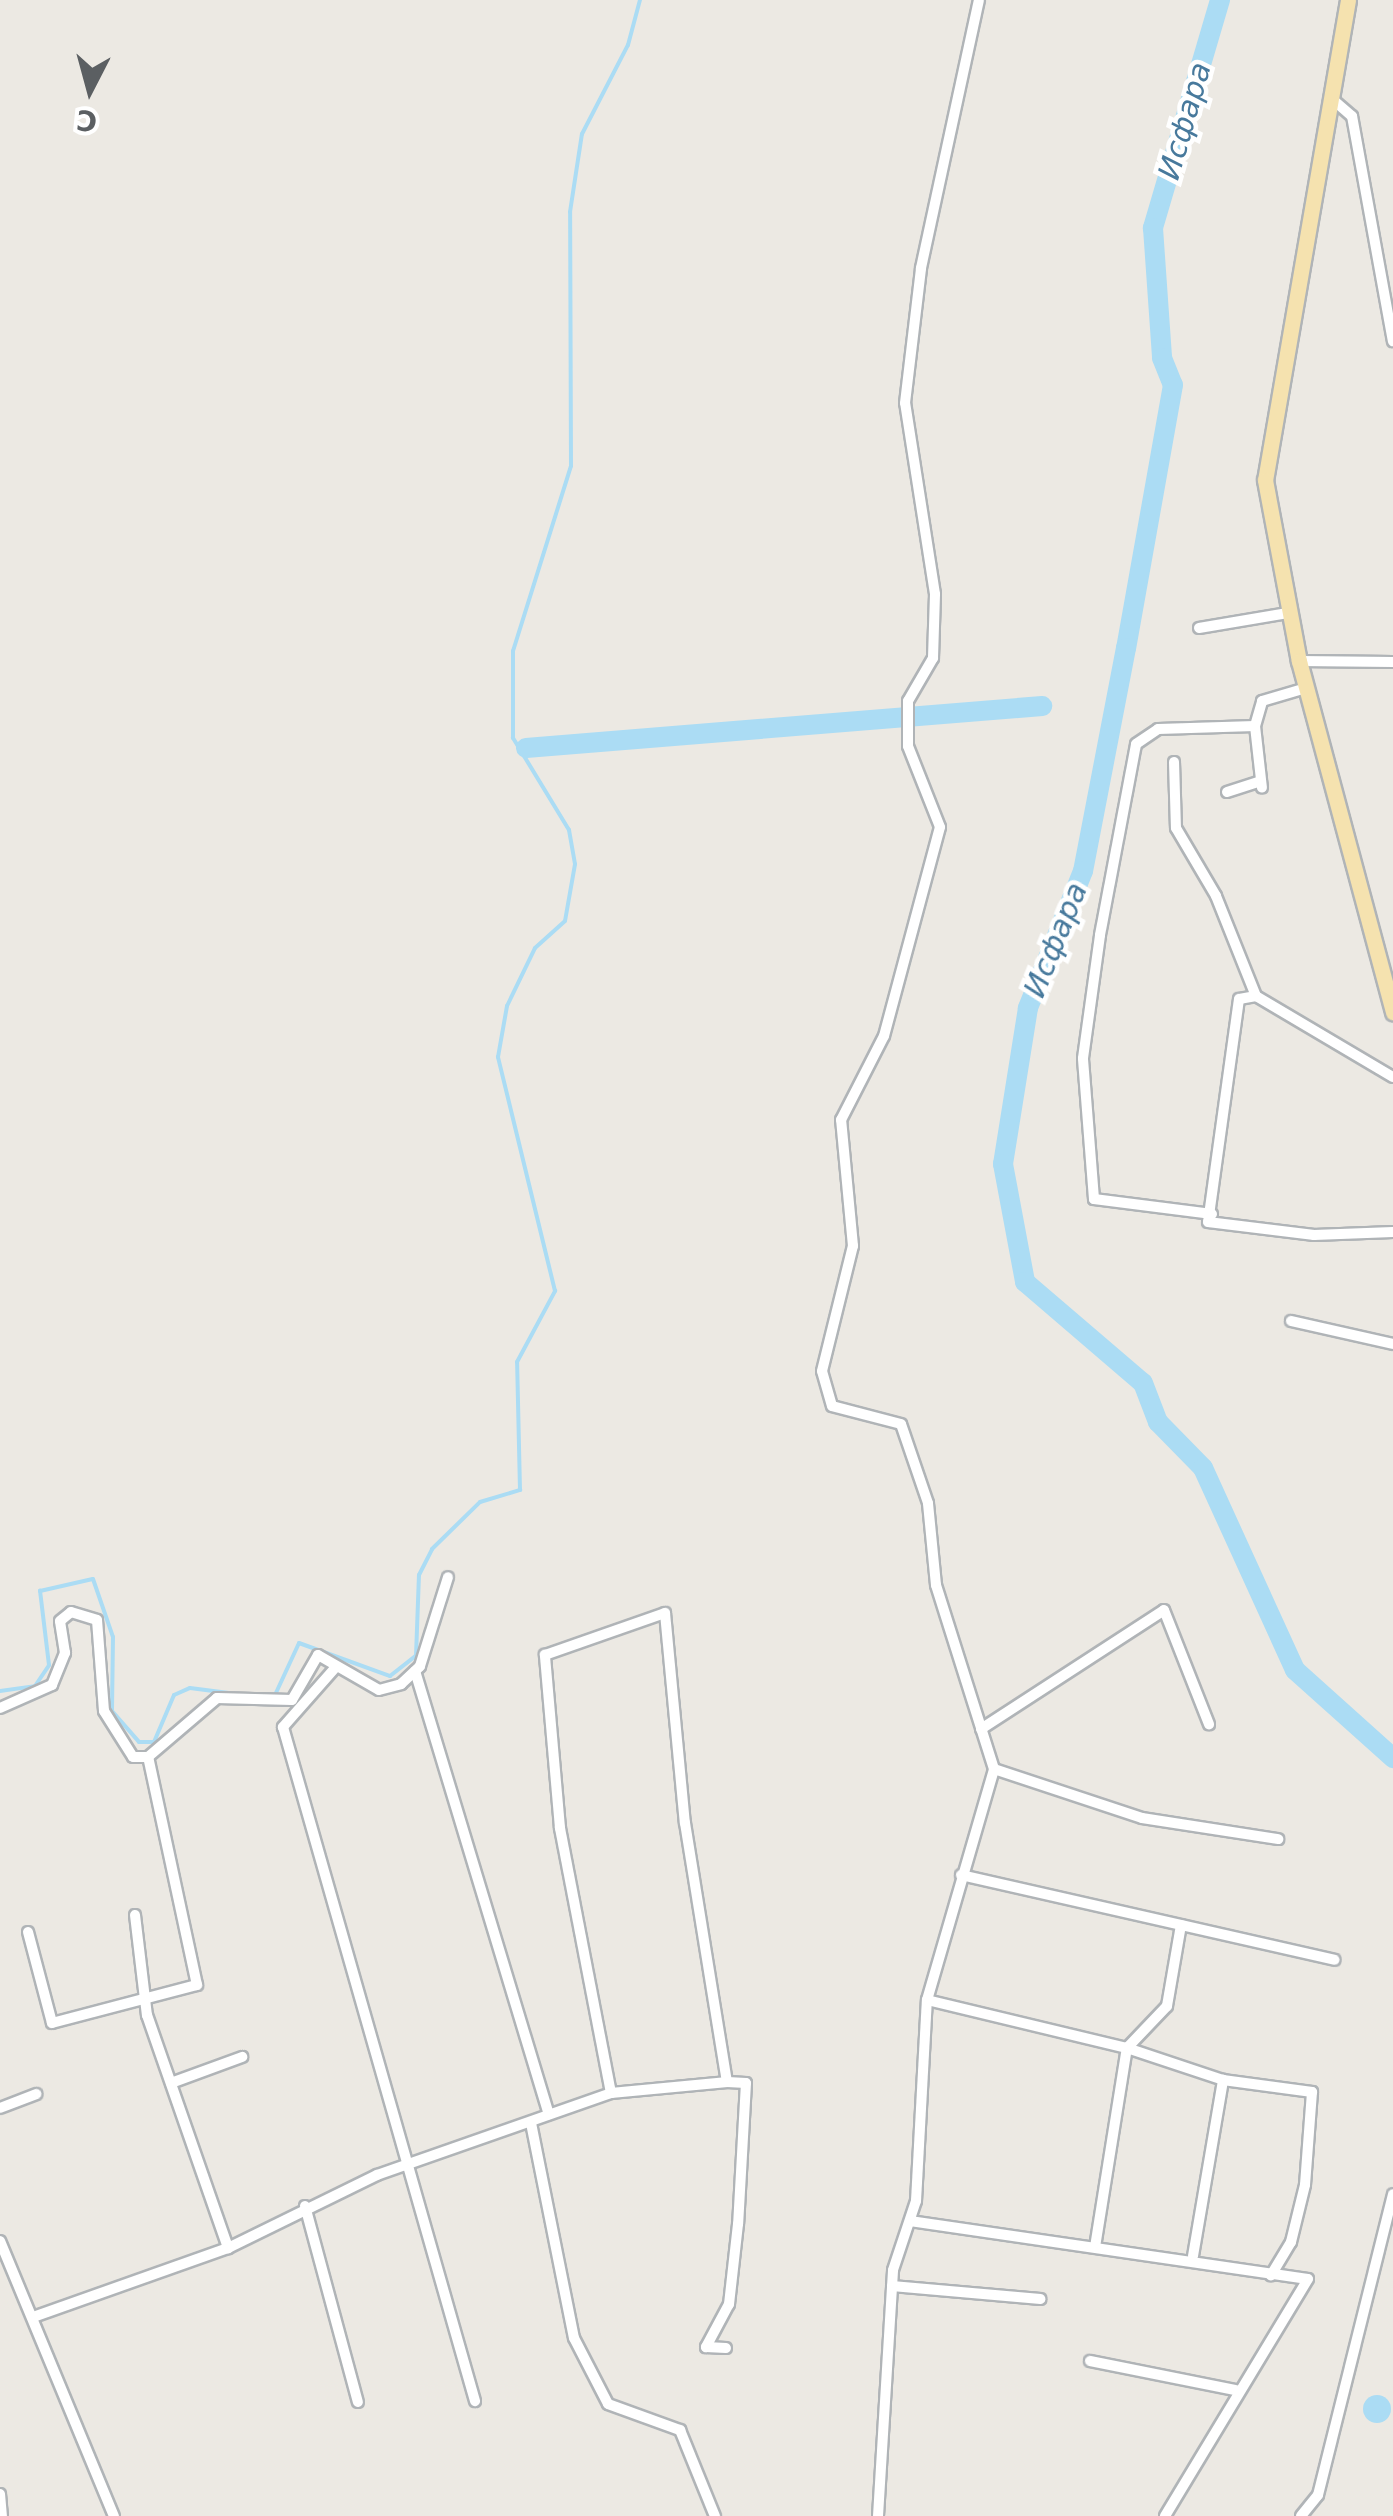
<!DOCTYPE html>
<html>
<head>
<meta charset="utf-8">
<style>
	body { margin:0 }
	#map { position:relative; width:1393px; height:2516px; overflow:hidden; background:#ece9e3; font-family:"DejaVu Sans",sans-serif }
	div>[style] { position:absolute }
	.water>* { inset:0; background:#abdcf4 }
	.round { border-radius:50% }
	.stream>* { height:4px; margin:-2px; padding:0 2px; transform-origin:2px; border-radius:2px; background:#abdcf4 }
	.river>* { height:20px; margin:-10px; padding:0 10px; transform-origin:10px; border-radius:10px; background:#abdcf4 }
	.roads { filter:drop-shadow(2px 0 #b0b4b7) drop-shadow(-2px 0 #b0b4b7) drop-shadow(0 2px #b0b4b7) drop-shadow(0 -2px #b0b4b7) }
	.minor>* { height:10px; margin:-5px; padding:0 5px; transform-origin:5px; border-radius:5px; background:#fff }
	.primary>* { height:15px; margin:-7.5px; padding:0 7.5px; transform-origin:7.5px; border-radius:7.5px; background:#f5e2af }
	span { translate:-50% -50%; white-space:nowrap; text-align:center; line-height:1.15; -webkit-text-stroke:9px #fff; paint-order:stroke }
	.water-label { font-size:30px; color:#47799c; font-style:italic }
	.north { position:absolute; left:40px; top:40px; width:100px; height:100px; -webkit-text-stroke:8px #fff; paint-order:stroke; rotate:186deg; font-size:28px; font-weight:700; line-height:40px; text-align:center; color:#5b5f62 }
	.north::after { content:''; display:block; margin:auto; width:35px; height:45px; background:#5b5f62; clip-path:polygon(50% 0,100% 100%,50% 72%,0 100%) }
</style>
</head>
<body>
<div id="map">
	<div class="water">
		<i class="round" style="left:1363px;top:2395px;width:28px;height:28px"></i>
	</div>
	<div class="stream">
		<i style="left:0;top:1691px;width:35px;rotate:-8deg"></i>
		<i style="left:35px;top:1686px;width:25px;rotate:-56deg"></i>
		<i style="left:49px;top:1665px;width:75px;rotate:-96.9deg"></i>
		<i style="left:40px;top:1591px;width:54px;rotate:-12.8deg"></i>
		<i style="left:93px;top:1579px;width:61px;rotate:71deg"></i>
		<i style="left:113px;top:1637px;width:74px;rotate:90.8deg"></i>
		<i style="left:112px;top:1711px;width:41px;rotate:48.9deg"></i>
		<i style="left:139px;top:1742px;width:15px"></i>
		<i style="left:154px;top:1742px;width:51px;rotate:-66.9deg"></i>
		<i style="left:174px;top:1695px;width:17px;rotate:-24deg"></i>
		<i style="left:190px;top:1688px;width:47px;rotate:7.3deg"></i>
		<i style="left:275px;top:1695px;width:57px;rotate:-65.2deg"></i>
		<i style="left:299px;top:1643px;width:97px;rotate:19.9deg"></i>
		<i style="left:390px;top:1676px;width:33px;rotate:-38deg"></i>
		<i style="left:416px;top:1656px;width:81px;rotate:-87.9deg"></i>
		<i style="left:419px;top:1575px;width:29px;rotate:-63deg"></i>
		<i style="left:432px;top:1549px;width:67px;rotate:-44.4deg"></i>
		<i style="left:480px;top:1502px;width:42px;rotate:-16.7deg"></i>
		<i style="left:520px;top:1490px;width:128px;rotate:-91.3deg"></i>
		<i style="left:517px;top:1362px;width:81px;rotate:-61.8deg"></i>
		<i style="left:555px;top:1291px;width:241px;rotate:-103.7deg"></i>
		<i style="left:498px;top:1057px;width:52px;rotate:-80deg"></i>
		<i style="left:507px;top:1006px;width:64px;rotate:-64.2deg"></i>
		<i style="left:535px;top:948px;width:40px;rotate:-42deg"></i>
		<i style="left:565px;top:921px;width:58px;rotate:-80deg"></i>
		<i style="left:575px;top:864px;width:35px;rotate:-100deg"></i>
		<i style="left:569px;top:830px;width:108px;rotate:-121.3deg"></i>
		<i style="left:513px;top:738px;width:87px;rotate:-90deg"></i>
		<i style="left:513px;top:651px;width:194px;rotate:-72.6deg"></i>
		<i style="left:571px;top:466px;width:254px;rotate:-90.2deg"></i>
		<i style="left:570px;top:212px;width:79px;rotate:-81.3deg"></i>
		<i style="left:582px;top:134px;width:100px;rotate:-62.7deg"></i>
		<i style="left:628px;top:45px;width:47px;rotate:-75.1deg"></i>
	</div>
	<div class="river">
		<i style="left:1220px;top:0;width:238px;rotate:106.4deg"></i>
		<i style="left:1153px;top:228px;width:130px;rotate:86deg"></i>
		<i style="left:1162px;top:358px;width:29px;rotate:68deg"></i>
		<i style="left:1173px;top:385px;width:267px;rotate:100.1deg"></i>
		<i style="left:1126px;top:648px;width:227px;rotate:100.9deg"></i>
		<i style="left:1083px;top:871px;width:148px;rotate:111.9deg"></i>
		<i style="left:1028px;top:1008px;width:158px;rotate:99.1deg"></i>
		<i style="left:1003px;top:1164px;width:120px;rotate:79.4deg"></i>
		<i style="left:1025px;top:1282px;width:155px;rotate:40.6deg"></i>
		<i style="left:1143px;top:1383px;width:42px;rotate:69deg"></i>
		<i style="left:1158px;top:1422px;width:64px;rotate:45.6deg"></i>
		<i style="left:1203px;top:1468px;width:222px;rotate:65.5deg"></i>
		<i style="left:1295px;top:1670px;width:132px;rotate:41.9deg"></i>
		<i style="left:526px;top:748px;width:518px;rotate:-4.65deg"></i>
	</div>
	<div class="roads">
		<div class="minor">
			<i style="left:1331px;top:98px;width:28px;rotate:41deg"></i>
			<i style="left:1352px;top:116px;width:229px;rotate:79.7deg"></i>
			<i style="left:1199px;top:628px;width:90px;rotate:-9.6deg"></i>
			<i style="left:1299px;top:661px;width:94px;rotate:0.6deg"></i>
			<i style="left:1255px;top:726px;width:62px;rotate:83.6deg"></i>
			<i style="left:1174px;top:762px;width:66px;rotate:88.3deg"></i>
			<i style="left:1176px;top:828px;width:79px;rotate:59.5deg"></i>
			<i style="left:1216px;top:896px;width:108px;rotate:68.2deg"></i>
			<i style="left:1256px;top:996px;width:159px;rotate:30.6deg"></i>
			<i style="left:1227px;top:792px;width:35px;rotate:-18deg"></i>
			<i style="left:1256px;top:996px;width:17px;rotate:170deg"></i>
			<i style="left:1239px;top:999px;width:225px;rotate:97.9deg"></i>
			<i style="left:1208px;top:1222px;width:107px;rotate:7deg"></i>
			<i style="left:1314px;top:1235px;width:79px;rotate:-2.2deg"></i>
			<i style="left:1212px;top:1214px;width:119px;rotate:-172.8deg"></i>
			<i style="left:1094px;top:1199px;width:141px;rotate:-94.5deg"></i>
			<i style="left:1083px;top:1058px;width:124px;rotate:-82.1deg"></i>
			<i style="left:1100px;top:935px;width:194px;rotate:-79.3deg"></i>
			<i style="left:1136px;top:744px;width:27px;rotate:-34deg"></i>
			<i style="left:1158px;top:729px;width:97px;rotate:-1.8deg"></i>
			<i style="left:1255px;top:726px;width:26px;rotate:-74deg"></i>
			<i style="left:1262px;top:701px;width:46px;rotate:-16.5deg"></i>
			<i style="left:1291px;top:1321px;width:105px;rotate:12.7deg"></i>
			<i style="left:335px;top:1668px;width:79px;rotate:131.4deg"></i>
			<i style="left:283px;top:1727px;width:701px;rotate:74.1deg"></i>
			<i style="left:415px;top:1671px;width:463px;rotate:73.2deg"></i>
			<i style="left:0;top:1708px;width:57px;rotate:-23.9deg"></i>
			<i style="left:52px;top:1685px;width:35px;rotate:-68deg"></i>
			<i style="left:65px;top:1653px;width:32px;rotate:-99deg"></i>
			<i style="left:60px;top:1621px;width:14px;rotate:-39deg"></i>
			<i style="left:71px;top:1612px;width:27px;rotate:17deg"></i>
			<i style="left:97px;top:1620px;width:91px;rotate:85.6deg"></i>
			<i style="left:104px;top:1711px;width:54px;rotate:57.8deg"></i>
			<i style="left:133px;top:1757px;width:15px"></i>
			<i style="left:148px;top:1757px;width:91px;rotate:-40.5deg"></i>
			<i style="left:217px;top:1698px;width:75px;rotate:1.5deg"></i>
			<i style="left:292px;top:1700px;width:52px;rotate:-60deg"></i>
			<i style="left:318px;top:1655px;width:70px;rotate:29.8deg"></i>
			<i style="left:379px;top:1690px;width:23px;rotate:-15deg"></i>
			<i style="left:401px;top:1684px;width:26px;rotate:-43deg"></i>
			<i style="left:420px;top:1666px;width:93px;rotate:-72.5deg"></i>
			<i style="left:981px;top:1729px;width:218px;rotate:-33deg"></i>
			<i style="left:1164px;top:1610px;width:123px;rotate:68.5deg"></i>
			<i style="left:994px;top:1769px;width:156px;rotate:18.3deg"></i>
			<i style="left:1142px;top:1818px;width:138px;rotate:8.8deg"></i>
			<i style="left:961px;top:1875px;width:383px;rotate:12.8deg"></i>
			<i style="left:135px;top:1915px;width:101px;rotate:83.2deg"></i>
			<i style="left:147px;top:2015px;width:247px;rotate:70.8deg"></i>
			<i style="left:28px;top:1932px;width:94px;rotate:75.2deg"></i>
			<i style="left:52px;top:2023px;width:150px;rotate:-14.7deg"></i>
			<i style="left:197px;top:1985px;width:233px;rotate:-102.1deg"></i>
			<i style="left:927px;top:2000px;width:206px;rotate:13.5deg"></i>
			<i style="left:1127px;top:2048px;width:58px;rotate:-46.4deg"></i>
			<i style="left:1167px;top:2006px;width:82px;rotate:-80.2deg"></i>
			<i style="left:171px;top:2083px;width:76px;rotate:-20.1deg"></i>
			<i style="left:611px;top:2093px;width:270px;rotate:-100.9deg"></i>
			<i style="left:560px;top:1828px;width:174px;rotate:-95deg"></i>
			<i style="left:545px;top:1655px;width:127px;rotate:-19.3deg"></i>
			<i style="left:665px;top:1613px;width:211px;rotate:84.6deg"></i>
			<i style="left:685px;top:1823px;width:262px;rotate:80.8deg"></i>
			<i style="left:0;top:2108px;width:39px;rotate:-21deg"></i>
			<i style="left:531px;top:2123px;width:219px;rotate:78.7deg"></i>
			<i style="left:574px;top:2338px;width:74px;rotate:62.7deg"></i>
			<i style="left:608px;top:2404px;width:77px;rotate:19.9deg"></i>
			<i style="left:680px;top:2430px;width:93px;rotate:67.9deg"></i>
			<i style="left:305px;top:2206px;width:203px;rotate:74.9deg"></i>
			<i style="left:910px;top:2221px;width:402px;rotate:8.3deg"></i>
			<i style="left:1308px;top:2279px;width:277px;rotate:121.1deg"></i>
			<i style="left:0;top:2241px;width:298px;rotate:67.5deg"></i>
			<i style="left:1095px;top:2247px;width:202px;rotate:-80.9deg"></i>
			<i style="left:1127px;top:2048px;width:101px;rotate:18.4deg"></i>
			<i style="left:1223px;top:2080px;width:90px;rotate:7.7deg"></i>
			<i style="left:1312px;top:2092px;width:93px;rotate:94.3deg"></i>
			<i style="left:1305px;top:2185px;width:59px;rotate:103.8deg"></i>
			<i style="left:1291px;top:2242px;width:39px;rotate:121deg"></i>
			<i style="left:1193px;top:2256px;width:179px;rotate:-80.3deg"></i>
			<i style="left:892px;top:2286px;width:149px;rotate:5deg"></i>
			<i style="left:33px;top:2317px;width:207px;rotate:-19.5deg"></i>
			<i style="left:228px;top:2248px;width:166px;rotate:-26.1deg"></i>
			<i style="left:377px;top:2175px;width:248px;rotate:-19.3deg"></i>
			<i style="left:611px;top:2093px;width:117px;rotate:-5.4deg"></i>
			<i style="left:727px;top:2082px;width:19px;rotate:3deg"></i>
			<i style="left:746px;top:2083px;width:141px;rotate:93.2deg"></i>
			<i style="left:738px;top:2224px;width:81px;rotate:96.4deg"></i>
			<i style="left:729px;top:2304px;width:49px;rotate:118.1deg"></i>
			<i style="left:706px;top:2347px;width:20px;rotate:3deg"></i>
			<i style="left:1090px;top:2361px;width:148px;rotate:11.3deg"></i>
			<i style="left:0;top:2494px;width:22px;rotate:85deg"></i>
			<i style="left:878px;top:2516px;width:246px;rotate:-86.5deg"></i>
			<i style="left:893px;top:2270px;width:73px;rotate:-71.6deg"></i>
			<i style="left:916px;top:2201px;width:201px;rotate:-86.9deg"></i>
			<i style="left:927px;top:2000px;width:241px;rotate:-73.8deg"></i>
			<i style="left:994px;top:1769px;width:193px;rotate:-107.5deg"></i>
			<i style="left:936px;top:1585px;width:82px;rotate:-95.6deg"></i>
			<i style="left:928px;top:1503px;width:83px;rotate:-108.9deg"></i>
			<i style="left:901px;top:1424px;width:71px;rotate:-165.4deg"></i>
			<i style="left:832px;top:1406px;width:36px;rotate:-106deg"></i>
			<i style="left:822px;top:1371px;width:129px;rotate:-76.1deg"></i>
			<i style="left:853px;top:1246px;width:127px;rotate:-95.4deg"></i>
			<i style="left:841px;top:1120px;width:94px;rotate:-62.9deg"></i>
			<i style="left:884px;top:1036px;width:216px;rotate:-75deg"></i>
			<i style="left:940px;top:827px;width:87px;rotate:-111.6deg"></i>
			<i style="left:908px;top:746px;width:45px;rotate:-90deg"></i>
			<i style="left:908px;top:701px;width:50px;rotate:-59.8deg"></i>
			<i style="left:933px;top:658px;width:64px;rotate:-88.2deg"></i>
			<i style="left:935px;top:594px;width:193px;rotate:-98.9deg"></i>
			<i style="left:905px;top:403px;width:136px;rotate:-83.2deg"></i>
			<i style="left:921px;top:268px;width:274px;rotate:-77.8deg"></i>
			<i style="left:1301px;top:2516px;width:27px;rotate:-51deg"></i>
			<i style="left:1318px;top:2495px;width:310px;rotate:-76deg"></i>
		</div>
		<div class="primary">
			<i style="left:1348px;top:0;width:487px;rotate:99.8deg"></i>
			<i style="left:1265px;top:480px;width:184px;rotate:79.4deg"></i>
			<i style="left:1299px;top:661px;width:364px;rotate:75deg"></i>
		</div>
	</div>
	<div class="water-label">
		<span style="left:1185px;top:121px;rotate:-74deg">Исфара</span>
		<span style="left:1056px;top:940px;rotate:-68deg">Исфара</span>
	</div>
	<div class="north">С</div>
</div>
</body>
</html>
